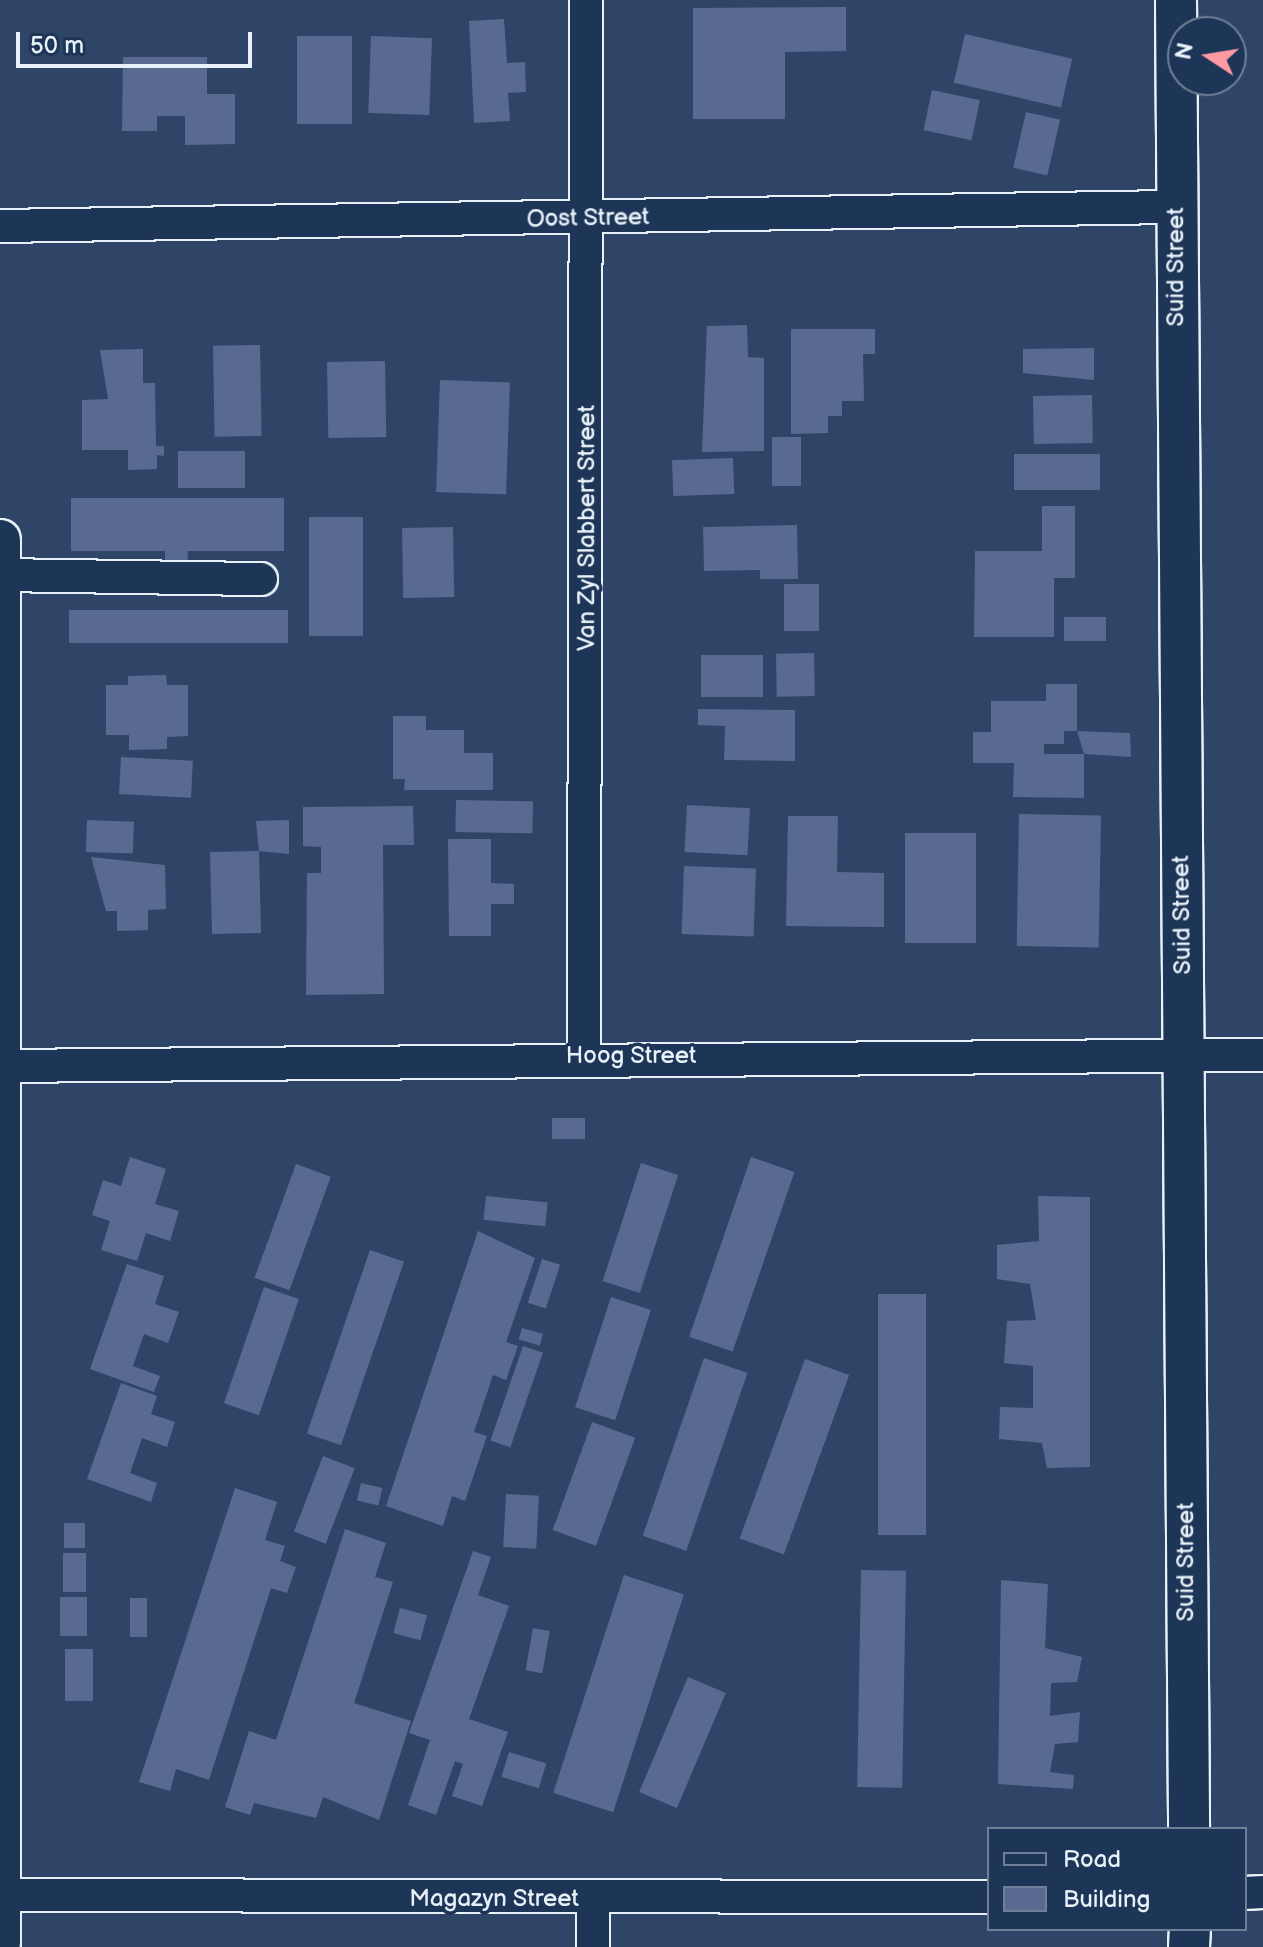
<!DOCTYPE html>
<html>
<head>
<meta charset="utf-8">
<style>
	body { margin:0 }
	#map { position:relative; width:1263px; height:1947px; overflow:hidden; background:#2f4568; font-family:"Balsamiq Sans",sans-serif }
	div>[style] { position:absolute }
	.building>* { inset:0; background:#596a91; transform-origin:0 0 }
	.roads { filter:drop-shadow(2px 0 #e8f1f8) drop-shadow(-2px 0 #e8f1f8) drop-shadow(0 2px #e8f1f8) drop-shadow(0 -2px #e8f1f8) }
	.minor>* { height:32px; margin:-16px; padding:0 16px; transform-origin:16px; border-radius:16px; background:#1d3557 }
	.tertiary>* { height:40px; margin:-20px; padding:0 20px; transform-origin:20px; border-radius:20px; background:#1d3557 }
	span { translate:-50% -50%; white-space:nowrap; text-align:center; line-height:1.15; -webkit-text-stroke:7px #1d3557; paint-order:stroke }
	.street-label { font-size:24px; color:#e8f1f8 }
	.legend { position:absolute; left:987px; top:1827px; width:260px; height:104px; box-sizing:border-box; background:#1d3557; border:2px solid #6e8097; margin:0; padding:10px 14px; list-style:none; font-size:24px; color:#e8f1f8 }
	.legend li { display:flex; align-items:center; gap:16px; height:40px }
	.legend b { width:40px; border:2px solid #6e8097 }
	.north { position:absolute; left:1167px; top:16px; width:80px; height:80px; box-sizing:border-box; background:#1d3557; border:2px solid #6e8097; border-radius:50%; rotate:282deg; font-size:22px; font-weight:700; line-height:32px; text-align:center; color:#e8f1f8 }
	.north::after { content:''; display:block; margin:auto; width:28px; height:36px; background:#ff9aa2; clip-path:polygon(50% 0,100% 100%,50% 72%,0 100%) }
	.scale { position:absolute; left:16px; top:32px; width:236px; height:36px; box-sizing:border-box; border:4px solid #e8f1f8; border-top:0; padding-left:10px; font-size:24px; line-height:28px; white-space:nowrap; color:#e8f1f8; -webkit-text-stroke:6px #1d3557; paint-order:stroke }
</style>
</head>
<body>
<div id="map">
	<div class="building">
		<i style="clip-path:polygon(846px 7px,846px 51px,785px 52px,785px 119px,693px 119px,693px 8px)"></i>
		<i style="clip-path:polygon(504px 19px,507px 63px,525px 62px,526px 92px,508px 93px,510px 121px,474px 123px,469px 21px)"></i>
		<i style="left:965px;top:34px;width:110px;height:50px;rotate:13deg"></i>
		<i style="left:297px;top:36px;width:55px;height:88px"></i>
		<i style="left:371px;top:36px;width:61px;height:77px;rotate:2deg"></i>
		<i style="clip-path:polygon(123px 57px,207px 57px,207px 94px,235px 94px,235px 144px,185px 145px,185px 116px,157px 116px,157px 131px,122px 131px)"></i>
		<i style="left:932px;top:90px;width:49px;height:41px;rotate:12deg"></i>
		<i style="left:1026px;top:112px;width:35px;height:57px;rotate:13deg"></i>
		<i style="clip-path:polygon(747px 325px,748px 357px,764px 358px,764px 451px,702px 452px,707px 326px)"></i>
		<i style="clip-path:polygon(791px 329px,875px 329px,875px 354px,863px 354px,864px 401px,842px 401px,842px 416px,828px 416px,828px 433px,791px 434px)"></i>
		<i style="left:260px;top:345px;width:91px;height:47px;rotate:89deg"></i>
		<i style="clip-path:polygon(1094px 348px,1094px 380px,1023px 373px,1023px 349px)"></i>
		<i style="clip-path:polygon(143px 349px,143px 383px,155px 383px,156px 446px,164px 446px,164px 456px,157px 455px,157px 469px,128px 470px,128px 450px,82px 450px,82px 400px,108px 399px,100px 350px)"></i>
		<i style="left:385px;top:361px;width:76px;height:58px;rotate:89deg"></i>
		<i style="left:440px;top:380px;width:70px;height:112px;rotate:2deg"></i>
		<i style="left:1092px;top:395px;width:48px;height:59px;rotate:89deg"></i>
		<i style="left:772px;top:437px;width:29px;height:49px"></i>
		<i style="left:245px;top:451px;width:37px;height:67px;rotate:90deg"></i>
		<i style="left:1014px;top:454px;width:86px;height:36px"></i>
		<i style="left:733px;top:458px;width:36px;height:61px;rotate:88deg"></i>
		<i style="clip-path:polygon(71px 498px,284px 498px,284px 551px,188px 551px,187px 570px,165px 570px,165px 551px,71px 551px)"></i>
		<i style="clip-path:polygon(1042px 506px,1075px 506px,1075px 578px,1054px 578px,1054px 637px,974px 637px,975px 551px,1042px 551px)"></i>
		<i style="left:309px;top:517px;width:54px;height:119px"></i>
		<i style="clip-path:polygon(797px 525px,798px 579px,760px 579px,760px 570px,704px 571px,703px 527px)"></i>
		<i style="left:453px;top:527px;width:70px;height:51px;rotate:89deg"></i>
		<i style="left:784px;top:584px;width:35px;height:47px"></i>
		<i style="left:69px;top:610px;width:219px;height:33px"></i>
		<i style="left:1064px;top:617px;width:42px;height:24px"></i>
		<i style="left:814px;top:653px;width:43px;height:38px;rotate:89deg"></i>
		<i style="left:701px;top:655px;width:62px;height:42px"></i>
		<i style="clip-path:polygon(166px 675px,167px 685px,188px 685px,188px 736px,167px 737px,167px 749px,129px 750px,129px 735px,106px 735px,106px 685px,128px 685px,128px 676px)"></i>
		<i style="clip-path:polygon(1046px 684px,1077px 684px,1077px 731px,1064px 731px,1064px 744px,1044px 744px,1044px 754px,1084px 754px,1084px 798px,1013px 797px,1014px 763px,973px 763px,973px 732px,991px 732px,991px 701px,1046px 701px)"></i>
		<i style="clip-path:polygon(698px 709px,795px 710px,795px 761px,724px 760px,725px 726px,698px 725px)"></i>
		<i style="clip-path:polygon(393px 716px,426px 716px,426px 730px,464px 730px,464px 753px,493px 753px,493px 790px,404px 790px,405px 779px,393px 779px)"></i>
		<i style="clip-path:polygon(1077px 731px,1130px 733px,1131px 757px,1084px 754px)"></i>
		<i style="left:121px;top:757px;width:72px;height:37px;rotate:3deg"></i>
		<i style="left:456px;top:800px;width:77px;height:32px;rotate:1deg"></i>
		<i style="left:687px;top:805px;width:63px;height:47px;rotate:3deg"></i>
		<i style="clip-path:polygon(413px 806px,414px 845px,383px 845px,384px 994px,306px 995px,307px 873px,321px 873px,321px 847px,303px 846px,303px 807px)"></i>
		<i style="left:1019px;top:814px;width:82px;height:132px;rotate:1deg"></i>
		<i style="clip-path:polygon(788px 816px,838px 816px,837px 872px,884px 873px,884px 927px,786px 926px)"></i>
		<i style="left:87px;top:820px;width:47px;height:32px;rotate:2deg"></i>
		<i style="clip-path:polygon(289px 820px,289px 854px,259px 851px,261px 933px,212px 934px,210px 852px,259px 851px,256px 821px)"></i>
		<i style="left:905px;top:833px;width:71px;height:110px"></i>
		<i style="clip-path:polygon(448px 839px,491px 839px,491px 883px,514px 884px,514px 904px,491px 904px,491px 936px,449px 936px)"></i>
		<i style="clip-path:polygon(91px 857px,165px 865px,166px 909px,148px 910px,148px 930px,117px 931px,117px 911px,106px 911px)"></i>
		<i style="left:684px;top:866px;width:72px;height:68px;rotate:2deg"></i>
		<i style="left:585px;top:1118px;width:21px;height:33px;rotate:90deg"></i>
		<i style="clip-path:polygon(130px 1157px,166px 1169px,155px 1204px,179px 1211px,170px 1241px,146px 1233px,137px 1261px,101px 1250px,110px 1221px,92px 1215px,103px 1180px,121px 1186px)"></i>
		<i style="left:751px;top:1157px;width:46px;height:190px;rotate:19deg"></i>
		<i style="left:641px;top:1163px;width:39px;height:124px;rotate:18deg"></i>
		<i style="left:296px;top:1164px;width:37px;height:121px;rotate:20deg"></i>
		<i style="left:486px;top:1196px;width:62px;height:24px;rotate:6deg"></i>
		<i style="clip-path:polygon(1038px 1196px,1090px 1197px,1090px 1467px,1047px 1468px,1042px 1443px,999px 1439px,1000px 1407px,1033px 1408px,1033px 1366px,1004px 1363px,1007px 1321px,1036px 1320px,1030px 1284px,997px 1279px,997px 1245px,1039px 1241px)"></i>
		<i style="clip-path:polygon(478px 1231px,535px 1258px,506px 1342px,518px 1346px,506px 1380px,493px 1375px,474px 1432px,487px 1436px,465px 1501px,452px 1496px,443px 1526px,386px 1506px)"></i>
		<i style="left:370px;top:1250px;width:36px;height:194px;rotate:19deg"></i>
		<i style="left:542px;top:1259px;width:19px;height:46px;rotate:18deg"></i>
		<i style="clip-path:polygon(127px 1264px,164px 1276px,155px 1304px,179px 1312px,168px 1343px,144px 1334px,133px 1366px,160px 1376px,154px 1392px,90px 1369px)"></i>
		<i style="left:264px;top:1287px;width:37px;height:123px;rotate:19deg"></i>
		<i style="left:878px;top:1294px;width:48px;height:241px"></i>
		<i style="left:611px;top:1297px;width:42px;height:116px;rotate:18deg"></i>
		<i style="left:522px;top:1328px;width:22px;height:12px;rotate:16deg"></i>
		<i style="left:523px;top:1346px;width:21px;height:100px;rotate:19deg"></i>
		<i style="left:704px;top:1358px;width:46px;height:188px;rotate:19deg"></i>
		<i style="left:805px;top:1359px;width:47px;height:191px;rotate:20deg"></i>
		<i style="clip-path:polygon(121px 1383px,157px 1396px,151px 1414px,175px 1422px,167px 1447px,142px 1438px,130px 1473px,157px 1483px,151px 1502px,87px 1479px)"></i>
		<i style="left:592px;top:1422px;width:46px;height:115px;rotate:20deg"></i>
		<i style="left:323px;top:1456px;width:34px;height:81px;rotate:21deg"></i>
		<i style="left:361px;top:1483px;width:22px;height:18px;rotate:13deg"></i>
		<i style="clip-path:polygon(235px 1488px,277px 1502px,265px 1540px,285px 1546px,280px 1561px,296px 1567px,287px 1593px,271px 1588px,209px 1780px,176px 1769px,170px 1791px,139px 1782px)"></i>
		<i style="left:506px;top:1494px;width:33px;height:53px;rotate:3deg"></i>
		<i style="left:64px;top:1523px;width:21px;height:25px"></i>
		<i style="clip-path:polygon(345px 1529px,386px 1543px,375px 1577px,393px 1582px,354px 1703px,411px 1721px,379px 1820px,323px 1797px,316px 1818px,254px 1803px,250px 1815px,225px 1807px,249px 1731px,276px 1740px)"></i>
		<i style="clip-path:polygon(473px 1551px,491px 1557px,478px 1595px,509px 1606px,469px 1719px,508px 1732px,482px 1806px,452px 1796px,463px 1764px,455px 1761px,436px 1815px,408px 1805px,430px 1740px,409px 1733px)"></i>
		<i style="left:63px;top:1553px;width:23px;height:39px"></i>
		<i style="left:861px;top:1570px;width:45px;height:217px;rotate:1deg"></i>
		<i style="left:624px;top:1575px;width:63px;height:229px;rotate:18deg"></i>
		<i style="clip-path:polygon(1001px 1580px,1048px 1584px,1045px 1648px,1082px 1657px,1077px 1682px,1051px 1683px,1050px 1716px,1080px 1712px,1078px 1742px,1055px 1744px,1050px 1772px,1074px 1775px,1073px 1789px,998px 1784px)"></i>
		<i style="left:60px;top:1597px;width:27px;height:39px"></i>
		<i style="left:130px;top:1598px;width:17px;height:39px"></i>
		<i style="left:400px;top:1608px;width:28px;height:26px;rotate:15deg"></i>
		<i style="left:533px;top:1628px;width:17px;height:43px;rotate:10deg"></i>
		<i style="left:65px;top:1649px;width:28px;height:52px"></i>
		<i style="left:688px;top:1677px;width:41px;height:125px;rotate:23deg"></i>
		<i style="left:509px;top:1752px;width:39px;height:26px;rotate:17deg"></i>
	</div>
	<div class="roads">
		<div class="minor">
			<i style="left:0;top:226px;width:1176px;rotate:-0.93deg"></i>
			<i style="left:0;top:575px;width:261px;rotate:0.9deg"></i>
			<i style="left:584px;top:1056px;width:1056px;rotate:-89.89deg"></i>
			<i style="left:0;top:1066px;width:1263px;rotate:-0.5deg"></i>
			<i style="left:1245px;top:1893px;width:18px;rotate:-3deg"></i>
			<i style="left:0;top:1895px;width:989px;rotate:0.12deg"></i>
			<i style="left:593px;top:1900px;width:47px;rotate:90deg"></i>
		</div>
		<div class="tertiary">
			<i style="left:1176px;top:0;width:1829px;rotate:89.59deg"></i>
			<i style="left:0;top:540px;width:1403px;rotate:90deg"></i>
			<i style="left:1189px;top:1947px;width:18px;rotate:-87deg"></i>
		</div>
	</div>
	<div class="street-label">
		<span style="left:588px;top:218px;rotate:-1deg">Oost Street</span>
		<span style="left:1176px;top:267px;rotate:-90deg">Suid Street</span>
		<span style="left:587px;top:528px;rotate:-90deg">Van Zyl Slabbert Street</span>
		<span style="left:1182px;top:915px;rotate:-91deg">Suid Street</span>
		<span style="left:631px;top:1056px">Hoog Street</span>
		<span style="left:1186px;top:1562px;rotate:-90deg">Suid Street</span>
		<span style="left:494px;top:1899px">Magazyn Street</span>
	</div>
	<ul class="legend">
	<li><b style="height:10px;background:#1d3557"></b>Road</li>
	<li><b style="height:22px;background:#596a91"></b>Building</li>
	</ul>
	<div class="north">N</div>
	<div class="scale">50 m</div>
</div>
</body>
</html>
